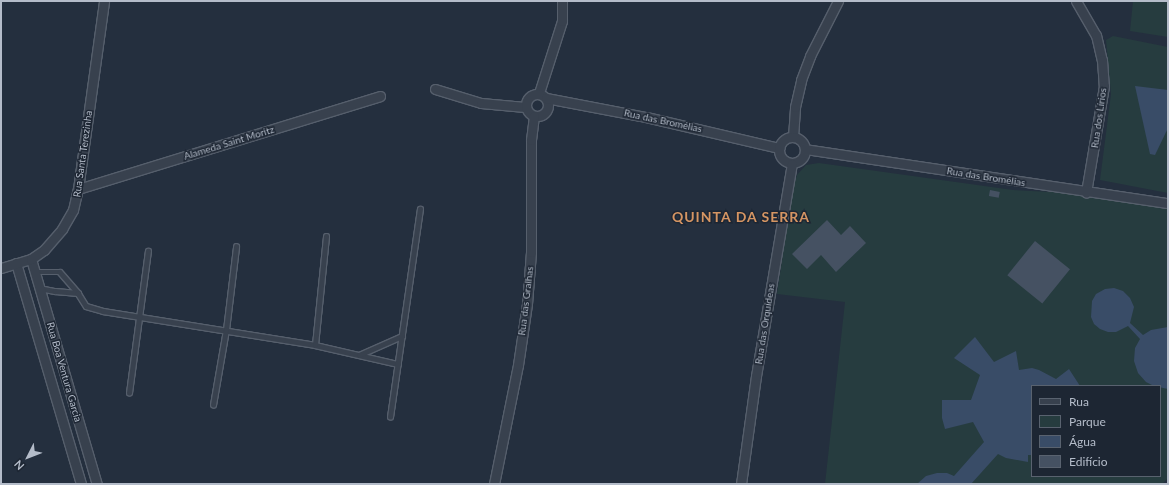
<!DOCTYPE html>
<html>
<head>
<meta charset="utf-8">
<style>
	body { margin:0 }
	#map { position:relative; width:1169px; height:485px; overflow:hidden; background:#242f3e; font-family:Lato,sans-serif }
	div>[style] { position:absolute }
	.green>* { inset:0; background:#263c3f }
	.water>* { inset:0; background:#394c67 }
	.building>* { inset:0; background:#455162; transform-origin:0 0 }
	.roads { filter:drop-shadow(1px 0 #565f6c) drop-shadow(-1px 0 #565f6c) drop-shadow(0 1px #565f6c) drop-shadow(0 -1px #565f6c) }
	.lane>* { height:4.5px; margin:-2.25px; padding:0 2.25px; transform-origin:2.25px; border-radius:2.25px; background:#38414e }
	.street>* { height:9px; margin:-4.5px; padding:0 4.5px; transform-origin:4.5px; border-radius:4.5px; background:#38414e }
	.street>.ring { margin:-4.5px; padding:0; box-sizing:content-box; background:none; border:9px solid #38414e; border-radius:50% }
	span { translate:-50% -50%; white-space:nowrap; text-align:center; line-height:1.15; -webkit-text-stroke:3px #1d2633; paint-order:stroke }
	.street-label { font-size:10px; color:#b4bcc9 }
	.district-label { font-size:14px; color:#d59563; font-weight:700; letter-spacing:1px }
	.frame { position:absolute; inset:0; border:2px solid #b4bcc9; pointer-events:none }
	.legend { position:absolute; left:1031px; top:385px; width:130px; height:92px; box-sizing:border-box; background:#1d2633; border:1px solid #59626f; margin:0; padding:5px 7px; list-style:none; font-size:12px; color:#b4bcc9 }
	.legend li { display:flex; align-items:center; gap:8px; height:20px }
	.legend b { width:20px; border:1px solid #59626f }
	.north { position:absolute; left:8px; top:437px; width:40px; height:40px; -webkit-text-stroke:3px #1d2633; paint-order:stroke; rotate:228deg; font-size:11px; font-weight:700; line-height:16px; text-align:center; color:#b4bcc9 }
	.north::after { content:''; display:block; margin:auto; width:14px; height:18px; background:#b4bcc9; clip-path:polygon(50% 0,100% 100%,50% 72%,0 100%) }
</style>
</head>
<body>
<div id="map">
	<div class="green">
		<i style="clip-path:polygon(1133px 1px,1168px 1px,1168px 37px,1130px 31px)"></i>
		<i style="clip-path:polygon(1113px 36px,1168px 47px,1168px 193px,1100px 180px,1111px 94px,1106px 40px)"></i>
		<i style="clip-path:polygon(evenodd,819px 163px,1013px 190px,1072px 193px,1168px 209px,1168px 478px,1162px 484px,825px 484px,845px 302px,777px 294px,792px 193px,797px 175px,806px 165px,819px 163px,1032px 386px,1160px 386px,1160px 476px,1032px 476px,1032px 386px)"></i>
	</div>
	<div class="water">
		<i style="clip-path:polygon(1135px 86px,1168px 90px,1168px 128px,1155px 155px,1150px 154px)"></i>
		<i style="clip-path:polygon(1114px 288px,1123px 291px,1130px 298px,1134px 307px,1130px 323px,1143px 335px,1151px 330px,1168px 327px,1168px 389px,1154px 386px,1146px 382px,1138px 373px,1134px 361px,1135px 348px,1140px 339px,1128px 326px,1116px 332px,1108px 332px,1100px 329px,1094px 324px,1091px 317px,1092px 301px,1096px 294px,1105px 289px)"></i>
		<i style="clip-path:polygon(975px 337px,994px 362px,1016px 351px,1019px 370px,1032px 368px,1039px 370px,1056px 379px,1069px 369px,1080px 386px,1032px 386px,1032px 455px,1028px 455px,1028px 462px,1006px 458px,998px 454px,971px 484px,917px 484px,926px 476px,937px 473px,947px 473px,954px 476px,984px 442px,973px 422px,945px 429px,942px 418px,942px 400px,971px 400px,980px 375px,954px 358px)"></i>
	</div>
	<div class="building">
		<i style="left:990px;top:190px;width:10px;height:6px;rotate:11deg"></i>
		<i style="clip-path:polygon(827px 220px,841px 235px,850px 226px,866px 243px,836px 272px,821px 255px,807px 269px,792px 254px)"></i>
		<i style="left:1035px;top:241px;width:45px;height:44px;rotate:39deg"></i>
	</div>
	<div class="roads">
		<div class="lane">
			<i style="left:35px;top:272px;width:25px"></i>
			<i style="left:60px;top:272px;width:28px;rotate:49deg"></i>
			<i style="left:39px;top:288px;width:16px;rotate:11deg"></i>
			<i style="left:55px;top:291px;width:23px;rotate:5deg"></i>
			<i style="left:78px;top:293px;width:15px;rotate:58deg"></i>
			<i style="left:86px;top:306px;width:18px;rotate:16deg"></i>
			<i style="left:103px;top:311px;width:215px;rotate:9.1deg"></i>
			<i style="left:315px;top:345px;width:85px;rotate:12.9deg"></i>
			<i style="left:315px;top:345px;width:109px;rotate:-84.2deg"></i>
			<i style="left:359px;top:355px;width:47px;rotate:-23.8deg"></i>
			<i style="left:129px;top:393px;width:143px;rotate:-82.4deg"></i>
			<i style="left:213px;top:405px;width:76px;rotate:-80.2deg"></i>
			<i style="left:226px;top:330px;width:84px;rotate:-83.1deg"></i>
			<i style="left:390px;top:417px;width:210px;rotate:-81.8deg"></i>
		</div>
		<div class="street">
			<i style="left:1076px;top:1px;width:39px;rotate:60deg"></i>
			<i style="left:1096px;top:35px;width:26px;rotate:77deg"></i>
			<i style="left:1102px;top:60px;width:26px;rotate:86deg"></i>
			<i style="left:1104px;top:86px;width:108px;rotate:99.6deg"></i>
			<i style="left:435px;top:89px;width:48px;rotate:16.9deg"></i>
			<i style="left:481px;top:103px;width:44px;rotate:5.2deg"></i>
			<i style="left:539px;top:93px;width:76px;rotate:-72.3deg"></i>
			<i style="left:562px;top:21px;width:20px;rotate:-90deg"></i>
			<i class="ring" style="left:526px;top:94px;width:13px;height:13px"></i>
			<i style="left:546px;top:98px;width:102px;rotate:10.8deg"></i>
			<i style="left:646px;top:117px;width:137px;rotate:13.1deg"></i>
			<i style="left:793px;top:137px;width:30px;rotate:-86deg"></i>
			<i style="left:795px;top:107px;width:28px;rotate:-77deg"></i>
			<i style="left:801px;top:80px;width:26px;rotate:-69deg"></i>
			<i style="left:810px;top:56px;width:62px;rotate:-63deg"></i>
			<i class="ring" style="left:779px;top:137px;width:17px;height:17px"></i>
			<i style="left:805px;top:149px;width:367px;rotate:8.5deg"></i>
			<i style="left:78px;top:189px;width:316px;rotate:-17.1deg"></i>
			<i style="left:31px;top:259px;width:234px;rotate:73.7deg"></i>
			<i style="left:16px;top:263px;width:230px;rotate:73.6deg"></i>
			<i style="left:1px;top:268px;width:31px;rotate:-17deg"></i>
			<i style="left:31px;top:259px;width:16px;rotate:-35deg"></i>
			<i style="left:44px;top:250px;width:28px;rotate:-49deg"></i>
			<i style="left:62px;top:229px;width:22px;rotate:-60deg"></i>
			<i style="left:73px;top:210px;width:22px;rotate:-77deg"></i>
			<i style="left:78px;top:189px;width:190px;rotate:-82.1deg"></i>
			<i style="left:494px;top:484px;width:121px;rotate:-78.6deg"></i>
			<i style="left:518px;top:365px;width:62px;rotate:-81.6deg"></i>
			<i style="left:527px;top:304px;width:52px;rotate:-85.6deg"></i>
			<i style="left:531px;top:252px;width:112px;rotate:-90deg"></i>
			<i style="left:531px;top:140px;width:24px;rotate:-83deg"></i>
			<i style="left:741px;top:484px;width:109px;rotate:-82.1deg"></i>
			<i style="left:756px;top:376px;width:215px;rotate:-80.4deg"></i>
		</div>
	</div>
	<div class="street-label">
		<span style="left:1099px;top:118px;rotate:-82deg">Rua dos Lírios</span>
		<span style="left:663px;top:121px;rotate:12deg">Rua das Bromélias</span>
		<span style="left:229px;top:143px;rotate:-17deg">Alameda Saint Moritz</span>
		<span style="left:83px;top:154px;rotate:-82deg">Rua Santa Terezinha</span>
		<span style="left:986px;top:177px;rotate:9deg">Rua das Bromélias</span>
		<span style="left:526px;top:301px;rotate:-83deg">Rua das Gralhas</span>
		<span style="left:765px;top:324px;rotate:-81deg">Rua das Orquídeas</span>
		<span style="left:64px;top:372px;rotate:74deg">Rua Boa Ventura Garcia</span>
	</div>
	<div class="district-label">
		<span style="left:741px;top:217px">QUINTA DA SERRA</span>
	</div>
	<div class="frame"></div>
	<ul class="legend">
	<li><b style="height:5px;background:#38414e"></b>Rua</li>
	<li><b style="height:11px;background:#263c3f"></b>Parque</li>
	<li><b style="height:11px;background:#394c67"></b>Água</li>
	<li><b style="height:11px;background:#455162"></b>Edifício</li>
	</ul>
	<div class="north">N</div>
</div>
</body>
</html>
